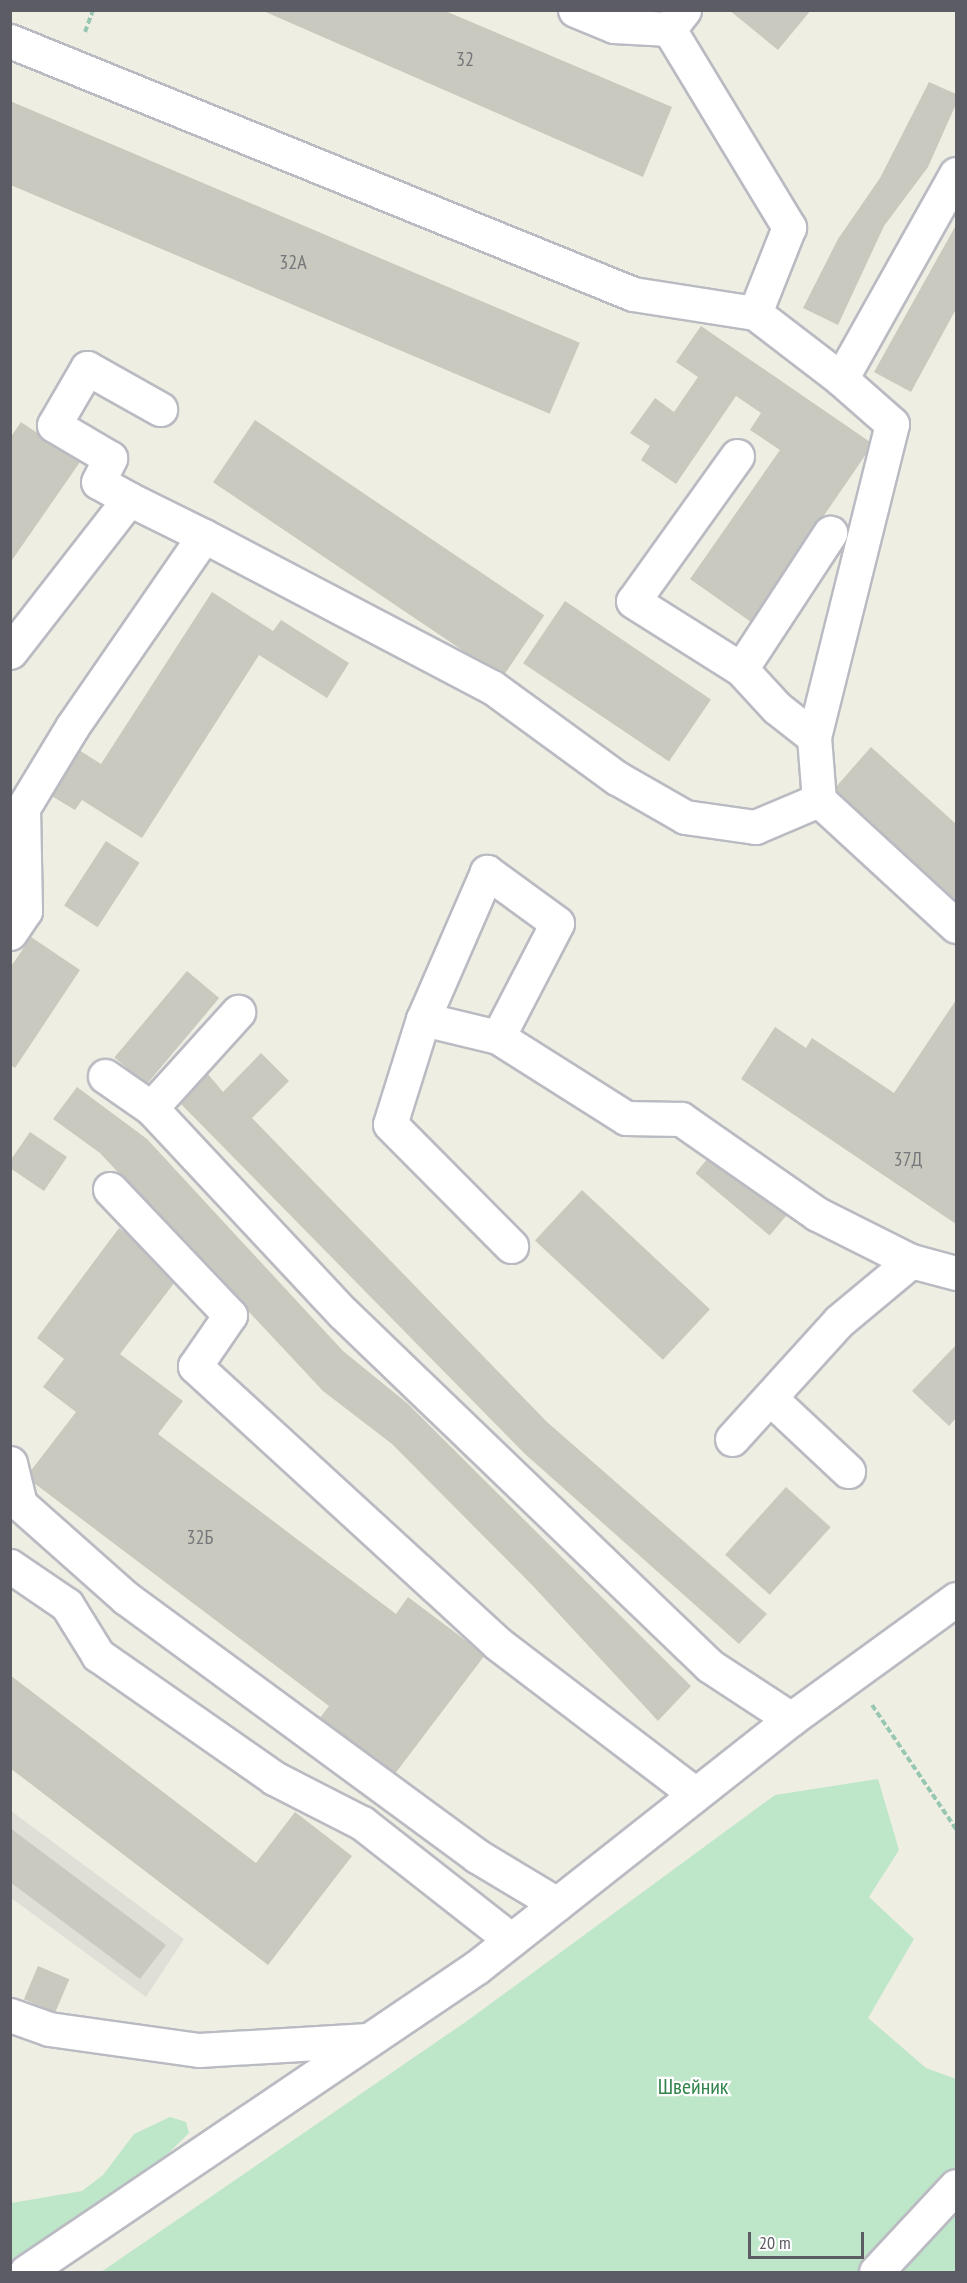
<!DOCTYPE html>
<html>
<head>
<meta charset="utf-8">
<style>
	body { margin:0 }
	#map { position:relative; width:967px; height:2283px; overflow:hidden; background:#eeeee3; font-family:"PT Sans Narrow",sans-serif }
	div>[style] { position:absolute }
	.industrial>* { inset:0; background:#dfdfd7 }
	.green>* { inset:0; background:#bee6c9 }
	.building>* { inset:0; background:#c9c9bf; transform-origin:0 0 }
	.path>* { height:4px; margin-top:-2px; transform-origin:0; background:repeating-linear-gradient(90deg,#97c7b1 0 6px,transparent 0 9px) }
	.roads { filter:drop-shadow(2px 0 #babbc2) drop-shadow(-2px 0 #babbc2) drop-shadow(0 2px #babbc2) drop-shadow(0 -2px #babbc2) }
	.minor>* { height:33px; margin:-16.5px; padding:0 16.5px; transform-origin:16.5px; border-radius:16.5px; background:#fff }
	span { translate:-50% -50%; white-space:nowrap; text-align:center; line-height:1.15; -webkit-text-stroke:4.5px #fff; paint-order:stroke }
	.number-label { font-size:20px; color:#76777b }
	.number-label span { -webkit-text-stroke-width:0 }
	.park-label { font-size:22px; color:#32834b }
	.frame { position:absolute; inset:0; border:12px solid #5b5c64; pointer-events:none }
	.scale { position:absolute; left:748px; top:2232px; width:116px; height:27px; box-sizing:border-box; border:3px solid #5b5c64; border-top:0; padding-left:8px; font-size:18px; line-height:21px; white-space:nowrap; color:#5b5c64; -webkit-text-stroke:4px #fff; paint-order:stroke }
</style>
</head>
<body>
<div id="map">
	<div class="industrial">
		<i style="clip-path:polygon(11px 1811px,184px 1939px,146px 1997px,11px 1898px)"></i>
	</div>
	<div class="green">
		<i style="clip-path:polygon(878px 1779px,899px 1850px,869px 1897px,914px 1939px,868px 2018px,926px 2068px,956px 2079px,956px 2272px,101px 2272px,467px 2021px,775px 1795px)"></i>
		<i style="clip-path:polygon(170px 2117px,186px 2122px,189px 2133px,140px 2181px,11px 2262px,11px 2203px,82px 2191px,103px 2175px,134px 2134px)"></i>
	</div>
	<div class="building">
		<i style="clip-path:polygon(261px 10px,443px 10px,672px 107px,643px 177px)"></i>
		<i style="clip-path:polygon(729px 10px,811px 10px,778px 50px)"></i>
		<i style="clip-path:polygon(929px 82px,956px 94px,956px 104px,928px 167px,884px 226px,838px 325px,803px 308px,838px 239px,880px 178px)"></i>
		<i style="left:10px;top:101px;width:619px;height:77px;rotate:23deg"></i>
		<i style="clip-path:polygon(956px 225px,956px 309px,911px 392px,874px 372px)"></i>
		<i style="clip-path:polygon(701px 326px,873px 444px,751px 622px,690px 579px,780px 450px,750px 430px,761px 413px,736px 396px,676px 484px,641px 460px,650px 446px,630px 433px,655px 398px,674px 412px,698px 377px,676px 362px)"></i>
		<i style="left:255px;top:420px;width:349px;height:75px;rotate:34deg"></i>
		<i style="clip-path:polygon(21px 422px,80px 462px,10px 563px,10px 438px)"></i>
		<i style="clip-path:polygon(212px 592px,273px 631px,281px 620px,349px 663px,327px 698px,259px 655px,142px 838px,82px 800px,75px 810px,50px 795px,79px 750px,101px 764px)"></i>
		<i style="left:565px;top:601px;width:176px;height:75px;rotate:34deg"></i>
		<i style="clip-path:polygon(871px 747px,956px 824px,956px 900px,951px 906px,828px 796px)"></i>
		<i style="left:106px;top:841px;width:40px;height:77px;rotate:33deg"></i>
		<i style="clip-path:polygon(31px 937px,80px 970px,15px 1068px,10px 1065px,10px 968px)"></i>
		<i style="left:187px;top:971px;width:42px;height:113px;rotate:40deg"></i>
		<i style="clip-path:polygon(956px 1000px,956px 1224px,741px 1079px,775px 1027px,806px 1048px,812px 1038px,894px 1093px)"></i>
		<i style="clip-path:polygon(261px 1053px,289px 1081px,252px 1118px,547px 1422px,767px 1614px,739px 1644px,525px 1454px,180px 1103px,207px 1073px,223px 1092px)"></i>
		<i style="clip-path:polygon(77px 1087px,147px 1139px,343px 1351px,407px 1403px,691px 1686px,658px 1721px,533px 1586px,392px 1444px,323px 1391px,100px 1153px,53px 1119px)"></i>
		<i style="clip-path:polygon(30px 1132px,67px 1157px,44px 1191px,10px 1168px,10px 1161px)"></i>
		<i style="left:714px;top:1151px;width:97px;height:29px;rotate:40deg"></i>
		<i style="left:582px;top:1190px;width:175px;height:69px;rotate:43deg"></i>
		<i style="clip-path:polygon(119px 1228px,181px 1274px,120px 1354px,183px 1401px,158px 1434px,396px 1614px,408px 1597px,485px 1655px,394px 1775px,319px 1719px,329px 1706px,26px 1477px,76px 1412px,43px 1387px,64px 1359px,37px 1338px)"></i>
		<i style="clip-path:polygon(956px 1345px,956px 1418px,949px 1426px,912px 1391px)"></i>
		<i style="left:786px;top:1487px;width:60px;height:91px;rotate:42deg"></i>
		<i style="clip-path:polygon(10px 1675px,256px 1863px,295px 1812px,352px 1856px,268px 1965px,10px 1768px)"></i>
		<i style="clip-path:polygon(10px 1828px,166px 1945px,140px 1979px,10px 1882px)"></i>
		<i style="left:38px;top:1966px;width:34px;height:36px;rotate:23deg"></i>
	</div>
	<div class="path">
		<i style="left:85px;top:32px;width:23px;rotate:-70deg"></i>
		<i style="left:872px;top:1705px;width:150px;rotate:55.9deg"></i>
	</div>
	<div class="roads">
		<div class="minor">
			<i style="left:575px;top:10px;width:42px;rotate:22.3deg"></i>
			<i style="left:614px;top:26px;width:55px;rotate:3.1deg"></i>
			<i style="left:684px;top:10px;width:24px;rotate:128deg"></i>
			<i style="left:669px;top:29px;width:232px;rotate:58.8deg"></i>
			<i style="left:789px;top:227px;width:92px;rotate:111.6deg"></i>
			<i style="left:10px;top:41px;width:672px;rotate:22.1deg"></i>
			<i style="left:633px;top:294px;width:123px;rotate:8.9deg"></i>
			<i style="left:755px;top:313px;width:108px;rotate:37.5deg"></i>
			<i style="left:841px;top:379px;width:68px;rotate:41.4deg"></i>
			<i style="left:892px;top:424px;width:323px;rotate:104deg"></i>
			<i style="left:814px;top:737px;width:63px;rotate:85.5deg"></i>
			<i style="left:819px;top:800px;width:186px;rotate:42.6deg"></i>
			<i style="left:841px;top:379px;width:235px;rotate:-60.7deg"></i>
			<i style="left:737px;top:456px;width:178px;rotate:125.6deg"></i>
			<i style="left:633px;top:601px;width:128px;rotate:32.2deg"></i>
			<i style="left:741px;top:669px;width:53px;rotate:47.3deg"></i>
			<i style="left:777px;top:708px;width:47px;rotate:38.1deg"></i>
			<i style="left:129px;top:499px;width:35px;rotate:-151deg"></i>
			<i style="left:98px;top:482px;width:27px;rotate:-63deg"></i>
			<i style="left:110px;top:458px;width:65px;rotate:-149.5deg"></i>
			<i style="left:54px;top:425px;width:66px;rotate:-59.9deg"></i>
			<i style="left:87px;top:368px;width:84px;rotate:29.3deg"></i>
			<i style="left:10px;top:652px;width:194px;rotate:-52.1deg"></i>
			<i style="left:129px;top:499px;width:84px;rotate:26.3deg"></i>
			<i style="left:741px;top:669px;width:163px;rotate:-56.8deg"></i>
			<i style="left:10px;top:933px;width:27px;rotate:-56deg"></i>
			<i style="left:25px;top:911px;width:103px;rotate:-91.1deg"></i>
			<i style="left:23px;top:808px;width:95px;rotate:-58.8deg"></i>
			<i style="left:72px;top:727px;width:232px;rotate:-55.4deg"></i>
			<i style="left:204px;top:536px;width:325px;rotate:27.7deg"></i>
			<i style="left:492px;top:687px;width:155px;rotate:36.1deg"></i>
			<i style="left:617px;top:778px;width:78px;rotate:29.8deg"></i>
			<i style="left:685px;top:817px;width:71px;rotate:8.1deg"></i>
			<i style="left:755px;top:827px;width:69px;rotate:-22.9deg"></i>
			<i style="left:423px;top:1019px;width:77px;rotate:13.5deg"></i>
			<i style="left:498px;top:1037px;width:151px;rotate:32.3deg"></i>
			<i style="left:626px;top:1118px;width:55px;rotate:1deg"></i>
			<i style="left:681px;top:1119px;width:166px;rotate:34.9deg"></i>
			<i style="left:817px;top:1214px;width:105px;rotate:26.6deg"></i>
			<i style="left:498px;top:1037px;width:128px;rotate:-62.6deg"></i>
			<i style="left:557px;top:923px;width:87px;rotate:-143.9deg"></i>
			<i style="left:487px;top:872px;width:160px;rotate:113.5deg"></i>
			<i style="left:423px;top:1019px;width:110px;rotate:107.4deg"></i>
			<i style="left:390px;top:1124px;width:172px;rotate:45.2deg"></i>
			<i style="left:105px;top:1076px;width:56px;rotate:34.8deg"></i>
			<i style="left:151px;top:1108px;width:281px;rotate:46.9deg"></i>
			<i style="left:343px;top:1313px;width:509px;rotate:43.89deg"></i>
			<i style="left:710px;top:1666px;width:97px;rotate:33.2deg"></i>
			<i style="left:151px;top:1108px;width:130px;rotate:-47.8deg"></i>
			<i style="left:110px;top:1189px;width:174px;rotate:46.4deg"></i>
			<i style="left:230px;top:1315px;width:62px;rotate:124.5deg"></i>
			<i style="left:195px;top:1366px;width:410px;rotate:42.5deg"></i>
			<i style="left:497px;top:1643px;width:249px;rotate:37.3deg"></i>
			<i style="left:770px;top:1398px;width:107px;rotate:43.1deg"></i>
			<i style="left:732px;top:1439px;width:159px;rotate:-47.8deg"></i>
			<i style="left:839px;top:1321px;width:94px;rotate:-39.8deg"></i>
			<i style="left:911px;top:1261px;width:47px;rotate:14.9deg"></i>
			<i style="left:10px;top:1463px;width:42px;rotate:76.3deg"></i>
			<i style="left:20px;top:1504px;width:142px;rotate:41.6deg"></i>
			<i style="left:126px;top:1598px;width:436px;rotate:36.3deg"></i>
			<i style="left:477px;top:1856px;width:93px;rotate:31deg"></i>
			<i style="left:10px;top:1566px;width:69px;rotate:34.4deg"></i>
			<i style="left:67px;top:1605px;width:59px;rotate:58.2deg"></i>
			<i style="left:98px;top:1655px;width:215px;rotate:34.9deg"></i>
			<i style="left:274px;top:1778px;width:99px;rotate:27.1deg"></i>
			<i style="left:362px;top:1823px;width:189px;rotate:38.1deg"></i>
			<i style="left:10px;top:2015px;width:41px;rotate:19.7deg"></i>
			<i style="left:49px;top:2029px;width:151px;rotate:8deg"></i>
			<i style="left:199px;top:2050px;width:169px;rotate:-3.4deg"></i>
			<i style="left:26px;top:2272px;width:544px;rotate:-34.07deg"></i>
			<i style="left:477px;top:1967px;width:400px;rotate:-38.3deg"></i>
			<i style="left:791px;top:1719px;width:204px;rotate:-36deg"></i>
			<i style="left:876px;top:2272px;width:117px;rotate:-47.1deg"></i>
		</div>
	</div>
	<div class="number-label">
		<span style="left:465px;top:59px">32</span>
		<span style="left:293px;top:262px">32А</span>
		<span style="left:908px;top:1159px">37Д</span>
		<span style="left:200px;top:1537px">32Б</span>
	</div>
	<div class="park-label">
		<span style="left:693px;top:2087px">Швейник</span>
	</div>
	<div class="frame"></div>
	<div class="scale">20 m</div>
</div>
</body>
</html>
